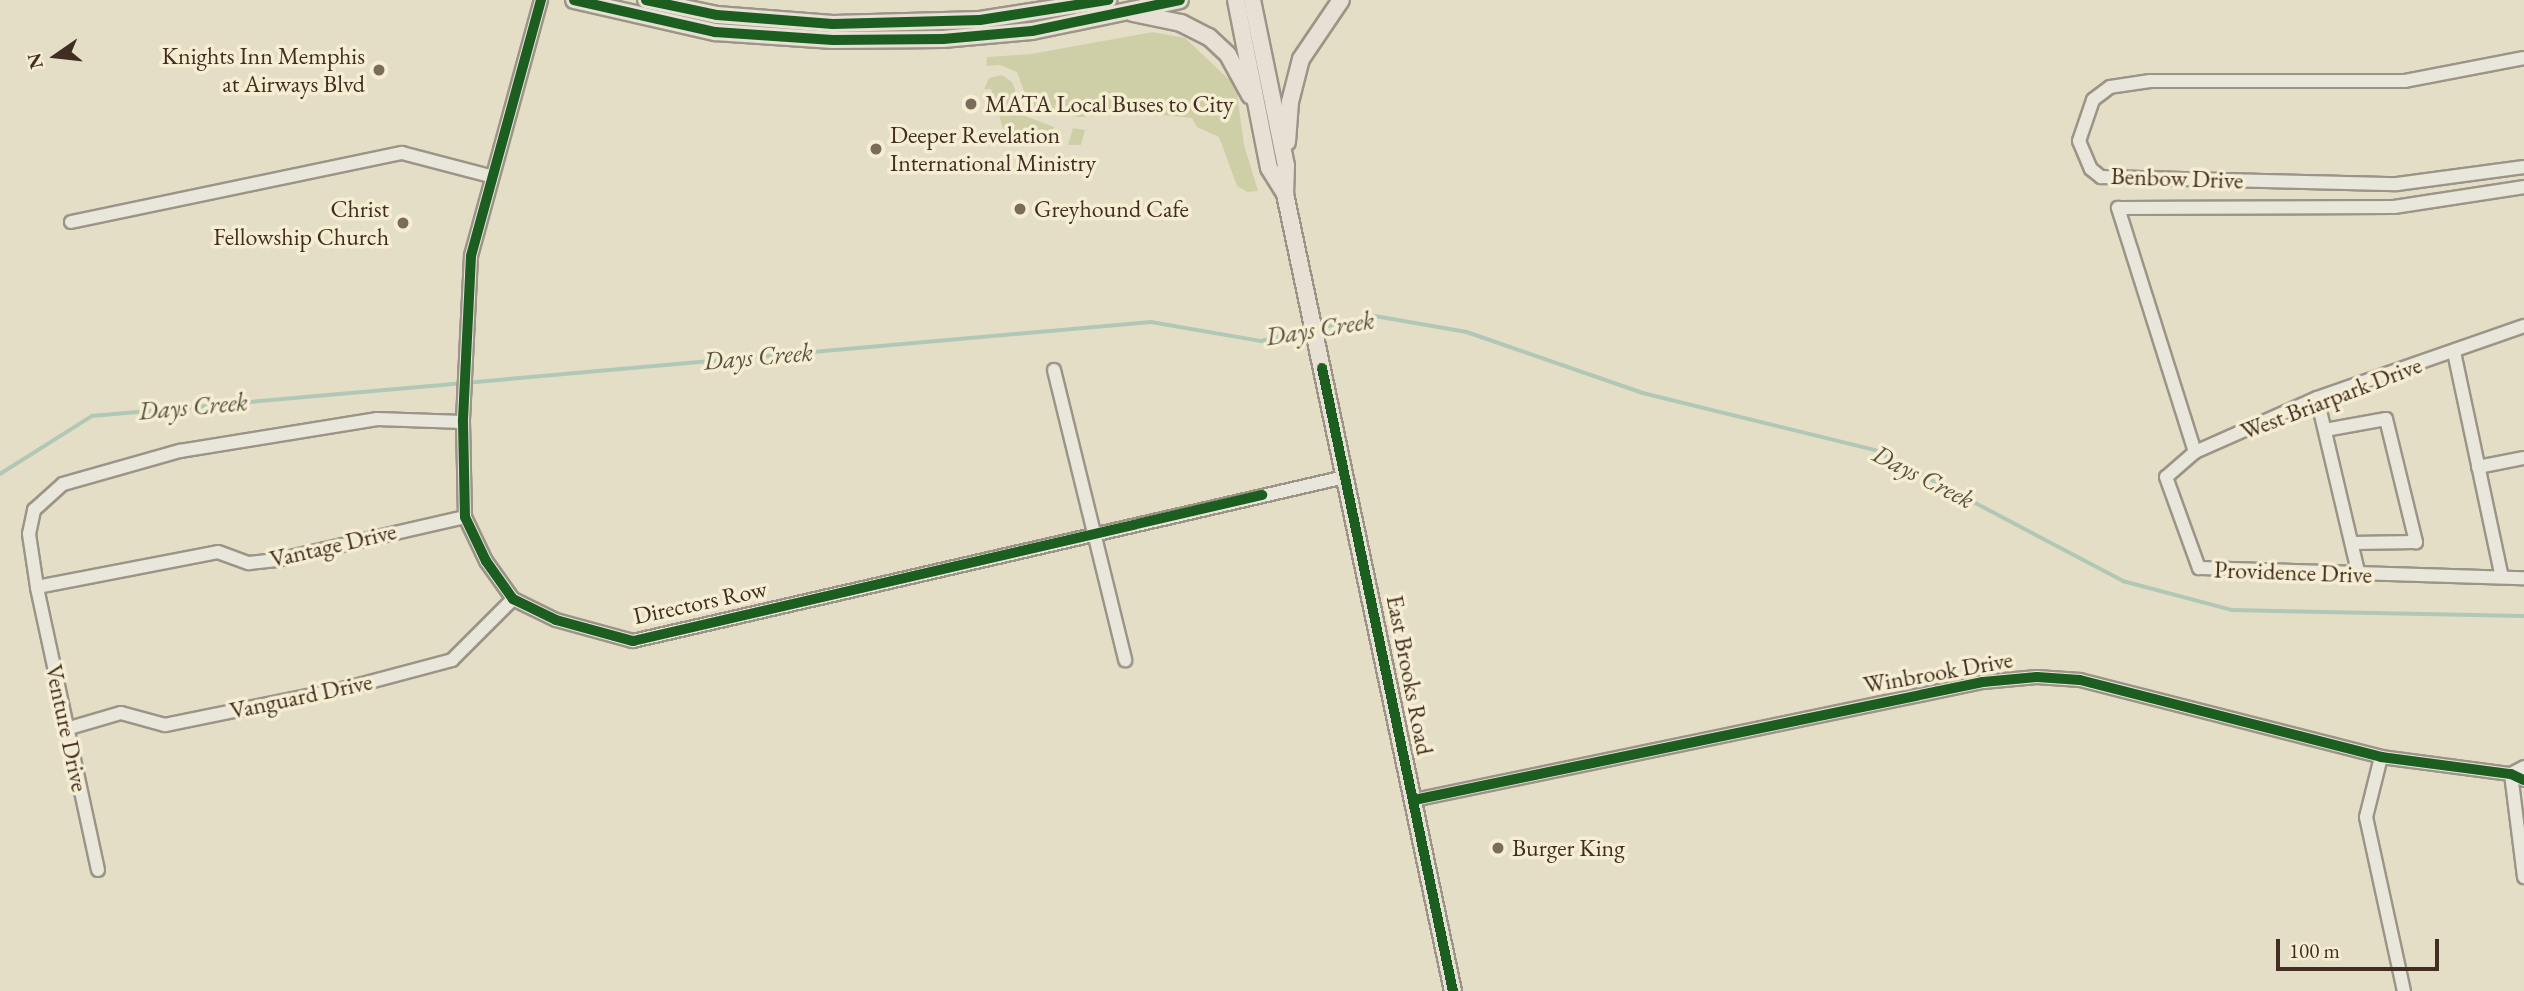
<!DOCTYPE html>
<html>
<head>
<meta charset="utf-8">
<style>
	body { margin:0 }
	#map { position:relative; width:2524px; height:991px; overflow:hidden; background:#e4dec7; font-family:"EB Garamond",serif }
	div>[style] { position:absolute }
	.green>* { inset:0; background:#cfcfa7 }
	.stream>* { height:3.5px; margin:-1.75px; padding:0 1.75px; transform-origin:1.75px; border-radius:1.75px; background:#b1c8b6 }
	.roads { filter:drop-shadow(2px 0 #9c9587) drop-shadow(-2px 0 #9c9587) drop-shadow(0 2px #9c9587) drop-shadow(0 -2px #9c9587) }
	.minor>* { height:12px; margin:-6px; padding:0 6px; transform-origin:6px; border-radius:6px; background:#e9e6db }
	.major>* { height:16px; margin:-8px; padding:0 8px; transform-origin:8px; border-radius:8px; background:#e6e1d4 }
	.cycleway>* { height:10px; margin:-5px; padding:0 5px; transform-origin:5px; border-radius:5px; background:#1b5e20 }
	.dots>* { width:19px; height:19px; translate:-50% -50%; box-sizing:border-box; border:4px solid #f6eed2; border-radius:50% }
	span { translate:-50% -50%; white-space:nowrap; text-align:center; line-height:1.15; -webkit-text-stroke:7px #f6eed2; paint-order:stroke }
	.poi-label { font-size:24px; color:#412d21 }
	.right { translate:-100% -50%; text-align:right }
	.left { translate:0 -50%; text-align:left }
	.street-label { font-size:24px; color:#412d21 }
	.water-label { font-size:26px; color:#585244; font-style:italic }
	.north { position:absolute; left:21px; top:21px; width:70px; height:70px; -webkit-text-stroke:5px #f6eed2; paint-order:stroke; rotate:256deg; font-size:19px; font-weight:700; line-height:28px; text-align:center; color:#412d21 }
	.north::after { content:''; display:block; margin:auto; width:24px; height:32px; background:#412d21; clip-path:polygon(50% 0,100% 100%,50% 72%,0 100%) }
	.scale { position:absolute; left:2276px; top:939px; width:163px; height:32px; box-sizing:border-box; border:4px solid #412d21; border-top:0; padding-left:9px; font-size:21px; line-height:24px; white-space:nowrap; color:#412d21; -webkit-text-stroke:5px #f6eed2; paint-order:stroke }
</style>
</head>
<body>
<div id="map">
	<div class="green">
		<i style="clip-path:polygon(1153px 32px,1185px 38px,1236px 86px,1244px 145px,1258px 191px,1247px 192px,1237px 186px,1219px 137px,1197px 127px,1192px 118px,1085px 108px,1085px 117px,1076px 117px,1069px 106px,1054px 105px,1056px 113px,1041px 114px,1029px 105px,1017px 72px,1000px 65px,986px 66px,987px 57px,1031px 54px)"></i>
		<i style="clip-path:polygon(1002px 75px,1012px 82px,1025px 116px,1054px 127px,1049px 143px,1006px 138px,991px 89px,984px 89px,989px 78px)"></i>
		<i style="clip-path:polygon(1073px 128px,1085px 130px,1081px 145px,1068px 145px)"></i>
	</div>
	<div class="stream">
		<i style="left:1319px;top:328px;width:57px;rotate:-12.1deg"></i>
		<i style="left:1375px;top:316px;width:93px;rotate:9.9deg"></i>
		<i style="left:1467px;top:332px;width:186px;rotate:19.1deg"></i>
		<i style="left:1643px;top:393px;width:239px;rotate:13.8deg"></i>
		<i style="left:1875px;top:450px;width:280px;rotate:27.8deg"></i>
		<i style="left:2123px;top:581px;width:113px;rotate:14.9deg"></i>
		<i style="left:2232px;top:610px;width:292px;rotate:1.2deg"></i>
		<i style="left:0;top:474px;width:109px;rotate:-32.2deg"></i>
		<i style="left:92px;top:416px;width:1063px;rotate:-5.07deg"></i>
		<i style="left:1151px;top:322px;width:112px;rotate:9.8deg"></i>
		<i style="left:1261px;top:341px;width:48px;rotate:-13.2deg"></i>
	</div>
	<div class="roads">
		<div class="minor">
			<i style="left:541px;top:0;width:265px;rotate:105.3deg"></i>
			<i style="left:471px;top:256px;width:166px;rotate:92.8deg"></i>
			<i style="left:463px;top:422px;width:95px;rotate:88.8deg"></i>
			<i style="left:465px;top:517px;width:49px;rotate:64.5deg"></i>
			<i style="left:486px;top:561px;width:47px;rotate:54.6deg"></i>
			<i style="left:513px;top:599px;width:48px;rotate:26deg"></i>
			<i style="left:556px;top:620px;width:80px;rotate:15.3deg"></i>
			<i style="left:633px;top:641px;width:731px;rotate:-12.97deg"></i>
			<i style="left:2524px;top:58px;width:121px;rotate:169.1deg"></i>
			<i style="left:2405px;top:81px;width:255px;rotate:180deg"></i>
			<i style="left:2150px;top:81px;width:40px;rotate:171.5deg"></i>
			<i style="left:2110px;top:87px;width:21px;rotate:143deg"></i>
			<i style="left:2093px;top:100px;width:43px;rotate:108.9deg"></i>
			<i style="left:2079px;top:141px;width:30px;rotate:67deg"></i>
			<i style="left:2091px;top:169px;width:13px;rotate:39deg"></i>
			<i style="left:2101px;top:177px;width:296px;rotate:1.4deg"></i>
			<i style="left:2397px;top:184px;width:128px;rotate:-7.6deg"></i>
			<i style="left:71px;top:222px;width:338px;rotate:-11.8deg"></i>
			<i style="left:402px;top:153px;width:91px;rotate:14.6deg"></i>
			<i style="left:2524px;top:326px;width:219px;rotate:160.8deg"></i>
			<i style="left:2317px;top:398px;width:133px;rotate:156.1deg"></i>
			<i style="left:2195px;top:452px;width:38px;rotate:139deg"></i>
			<i style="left:2166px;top:477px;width:97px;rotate:70.1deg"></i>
			<i style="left:2199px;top:568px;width:325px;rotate:1.8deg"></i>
			<i style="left:2454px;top:352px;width:230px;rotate:78deg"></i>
			<i style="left:1054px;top:370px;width:299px;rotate:76.2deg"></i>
			<i style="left:2317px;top:398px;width:182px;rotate:76.7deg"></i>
			<i style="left:2325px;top:430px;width:62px;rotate:-10.2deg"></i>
			<i style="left:2386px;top:419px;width:127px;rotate:76.3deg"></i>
			<i style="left:2416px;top:542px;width:64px;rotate:179.1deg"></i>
			<i style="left:2195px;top:452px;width:256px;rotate:-107.5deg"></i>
			<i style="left:2118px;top:208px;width:276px;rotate:-0.2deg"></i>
			<i style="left:2394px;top:207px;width:132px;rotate:-8.7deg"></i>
			<i style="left:2478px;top:467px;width:47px;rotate:-11.1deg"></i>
			<i style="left:37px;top:587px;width:184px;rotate:-10.9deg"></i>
			<i style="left:218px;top:552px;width:33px;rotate:20deg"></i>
			<i style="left:249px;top:563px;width:28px;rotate:-6deg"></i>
			<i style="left:277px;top:560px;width:193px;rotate:-12.9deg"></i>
			<i style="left:66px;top:729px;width:57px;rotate:-16.2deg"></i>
			<i style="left:121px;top:713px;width:46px;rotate:15.3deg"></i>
			<i style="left:165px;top:725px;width:186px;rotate:-11.5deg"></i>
			<i style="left:347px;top:688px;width:109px;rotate:-14.9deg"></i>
			<i style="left:452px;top:660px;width:86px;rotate:-45deg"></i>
			<i style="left:2381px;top:757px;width:62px;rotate:104deg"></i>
			<i style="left:2366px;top:817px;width:178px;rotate:77.7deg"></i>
			<i style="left:2511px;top:774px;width:104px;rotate:82.8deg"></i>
			<i style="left:2511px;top:774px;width:15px;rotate:-28deg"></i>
			<i style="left:1414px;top:800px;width:581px;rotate:-11.72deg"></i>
			<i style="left:1983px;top:682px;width:54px;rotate:-5.3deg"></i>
			<i style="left:2037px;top:677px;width:43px;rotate:4deg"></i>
			<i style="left:2080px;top:680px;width:311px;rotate:14.3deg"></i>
			<i style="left:2381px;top:757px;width:131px;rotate:7.5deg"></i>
			<i style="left:2511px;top:774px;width:14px;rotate:25deg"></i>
			<i style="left:98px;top:870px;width:289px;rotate:-102.2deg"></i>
			<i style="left:37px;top:587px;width:54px;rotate:-98.6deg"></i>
			<i style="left:29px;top:534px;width:25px;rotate:-78deg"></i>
			<i style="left:34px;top:510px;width:39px;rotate:-42deg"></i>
			<i style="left:63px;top:484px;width:122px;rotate:-15.8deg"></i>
			<i style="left:180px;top:451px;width:200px;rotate:-9.2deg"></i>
			<i style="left:377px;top:419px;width:86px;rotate:2deg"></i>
		</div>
		<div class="major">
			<i style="left:574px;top:0;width:145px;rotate:12.8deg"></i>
			<i style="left:715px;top:32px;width:118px;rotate:3.9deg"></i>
			<i style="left:833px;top:40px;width:110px;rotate:-0.5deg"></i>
			<i style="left:943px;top:39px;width:89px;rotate:-5.1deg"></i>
			<i style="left:1032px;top:31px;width:151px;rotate:-11.8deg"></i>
			<i style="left:646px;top:0;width:73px;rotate:11.9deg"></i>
			<i style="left:717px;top:15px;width:116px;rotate:4.4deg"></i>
			<i style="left:833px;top:24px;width:147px;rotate:-1.6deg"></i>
			<i style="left:980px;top:20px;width:130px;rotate:-8.9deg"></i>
			<i style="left:1236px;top:0;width:171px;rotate:78.9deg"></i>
			<i style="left:1269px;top:168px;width:31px;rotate:58deg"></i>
			<i style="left:1252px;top:0;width:169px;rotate:78.4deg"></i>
			<i style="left:1286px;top:166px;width:28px;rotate:92deg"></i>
			<i style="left:1285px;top:194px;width:815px;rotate:78.1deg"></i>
			<i style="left:1133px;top:13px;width:49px;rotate:11.8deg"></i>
			<i style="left:1181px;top:23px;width:31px;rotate:27deg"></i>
			<i style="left:1209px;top:37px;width:26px;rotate:43deg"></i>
			<i style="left:1228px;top:55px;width:46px;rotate:61.2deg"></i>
			<i style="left:1287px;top:142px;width:40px;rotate:-85.7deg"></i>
			<i style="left:1290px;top:102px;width:44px;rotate:-75.7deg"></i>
			<i style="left:1301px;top:59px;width:71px;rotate:-55.9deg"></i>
		</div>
	</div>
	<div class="cycleway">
		<i style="left:541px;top:0;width:265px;rotate:105.3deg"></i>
		<i style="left:471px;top:256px;width:166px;rotate:92.8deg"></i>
		<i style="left:463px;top:422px;width:95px;rotate:88.8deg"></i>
		<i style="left:465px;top:517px;width:49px;rotate:64.5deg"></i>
		<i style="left:486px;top:561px;width:47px;rotate:54.6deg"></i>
		<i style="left:513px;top:599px;width:48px;rotate:26deg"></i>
		<i style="left:556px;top:620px;width:80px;rotate:15.3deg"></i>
		<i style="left:633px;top:641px;width:646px;rotate:-13.07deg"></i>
		<i style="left:574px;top:0;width:145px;rotate:12.8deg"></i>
		<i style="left:715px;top:32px;width:118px;rotate:3.9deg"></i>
		<i style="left:833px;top:40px;width:110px;rotate:-0.5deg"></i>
		<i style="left:943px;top:39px;width:89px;rotate:-5.1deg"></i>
		<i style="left:1032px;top:31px;width:151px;rotate:-11.8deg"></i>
		<i style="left:646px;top:0;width:73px;rotate:11.9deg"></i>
		<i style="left:717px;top:15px;width:116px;rotate:4.4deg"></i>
		<i style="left:833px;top:24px;width:147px;rotate:-1.6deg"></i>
		<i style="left:980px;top:20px;width:130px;rotate:-8.9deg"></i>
		<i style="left:1322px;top:368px;width:637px;rotate:78.13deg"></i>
		<i style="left:1414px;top:800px;width:581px;rotate:-11.72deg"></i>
		<i style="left:1983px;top:682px;width:54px;rotate:-5.3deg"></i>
		<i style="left:2037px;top:677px;width:43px;rotate:4deg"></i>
		<i style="left:2080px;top:680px;width:311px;rotate:14.3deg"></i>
		<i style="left:2381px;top:757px;width:131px;rotate:7.5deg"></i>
		<i style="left:2511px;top:774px;width:14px;rotate:25deg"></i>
	</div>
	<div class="dots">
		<i style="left:379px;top:70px;background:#7a6b5b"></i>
		<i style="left:971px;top:104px;background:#7a6b5b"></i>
		<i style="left:876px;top:149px;background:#7a6b5b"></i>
		<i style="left:1020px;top:209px;background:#7a6b5b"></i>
		<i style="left:403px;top:223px;background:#7a6b5b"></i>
		<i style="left:1498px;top:848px;background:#7a6b5b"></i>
	</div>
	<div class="poi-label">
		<span class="right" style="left:365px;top:70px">Knights Inn Memphis<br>at Airways Blvd</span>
		<span class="left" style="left:985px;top:104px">MATA Local Buses to City</span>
		<span class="left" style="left:890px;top:149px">Deeper Revelation<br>International Ministry</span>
		<span class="right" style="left:389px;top:223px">Christ<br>Fellowship Church</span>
		<span class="left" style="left:1034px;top:209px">Greyhound Cafe</span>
		<span class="left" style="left:1512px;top:848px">Burger King</span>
	</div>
	<div class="street-label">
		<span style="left:2177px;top:178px;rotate:2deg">Benbow Drive</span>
		<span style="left:2331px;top:398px;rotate:-21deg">West Briarpark Drive</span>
		<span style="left:333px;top:545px;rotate:-13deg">Vantage Drive</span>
		<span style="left:2293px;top:572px;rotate:2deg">Providence Drive</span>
		<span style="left:700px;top:602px;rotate:-12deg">Directors Row</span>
		<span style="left:1938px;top:672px;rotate:-10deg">Winbrook Drive</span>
		<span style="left:1410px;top:675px;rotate:79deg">East Brooks Road</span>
		<span style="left:301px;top:696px;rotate:-12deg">Vanguard Drive</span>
		<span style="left:67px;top:728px;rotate:78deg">Venture Drive</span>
	</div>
	<div class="water-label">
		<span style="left:1320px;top:329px;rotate:-9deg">Days Creek</span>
		<span style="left:758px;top:357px;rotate:-5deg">Days Creek</span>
		<span style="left:193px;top:407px;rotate:-5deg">Days Creek</span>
		<span style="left:1923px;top:477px;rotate:27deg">Days Creek</span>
	</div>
	<div class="north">N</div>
	<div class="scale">100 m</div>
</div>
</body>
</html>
